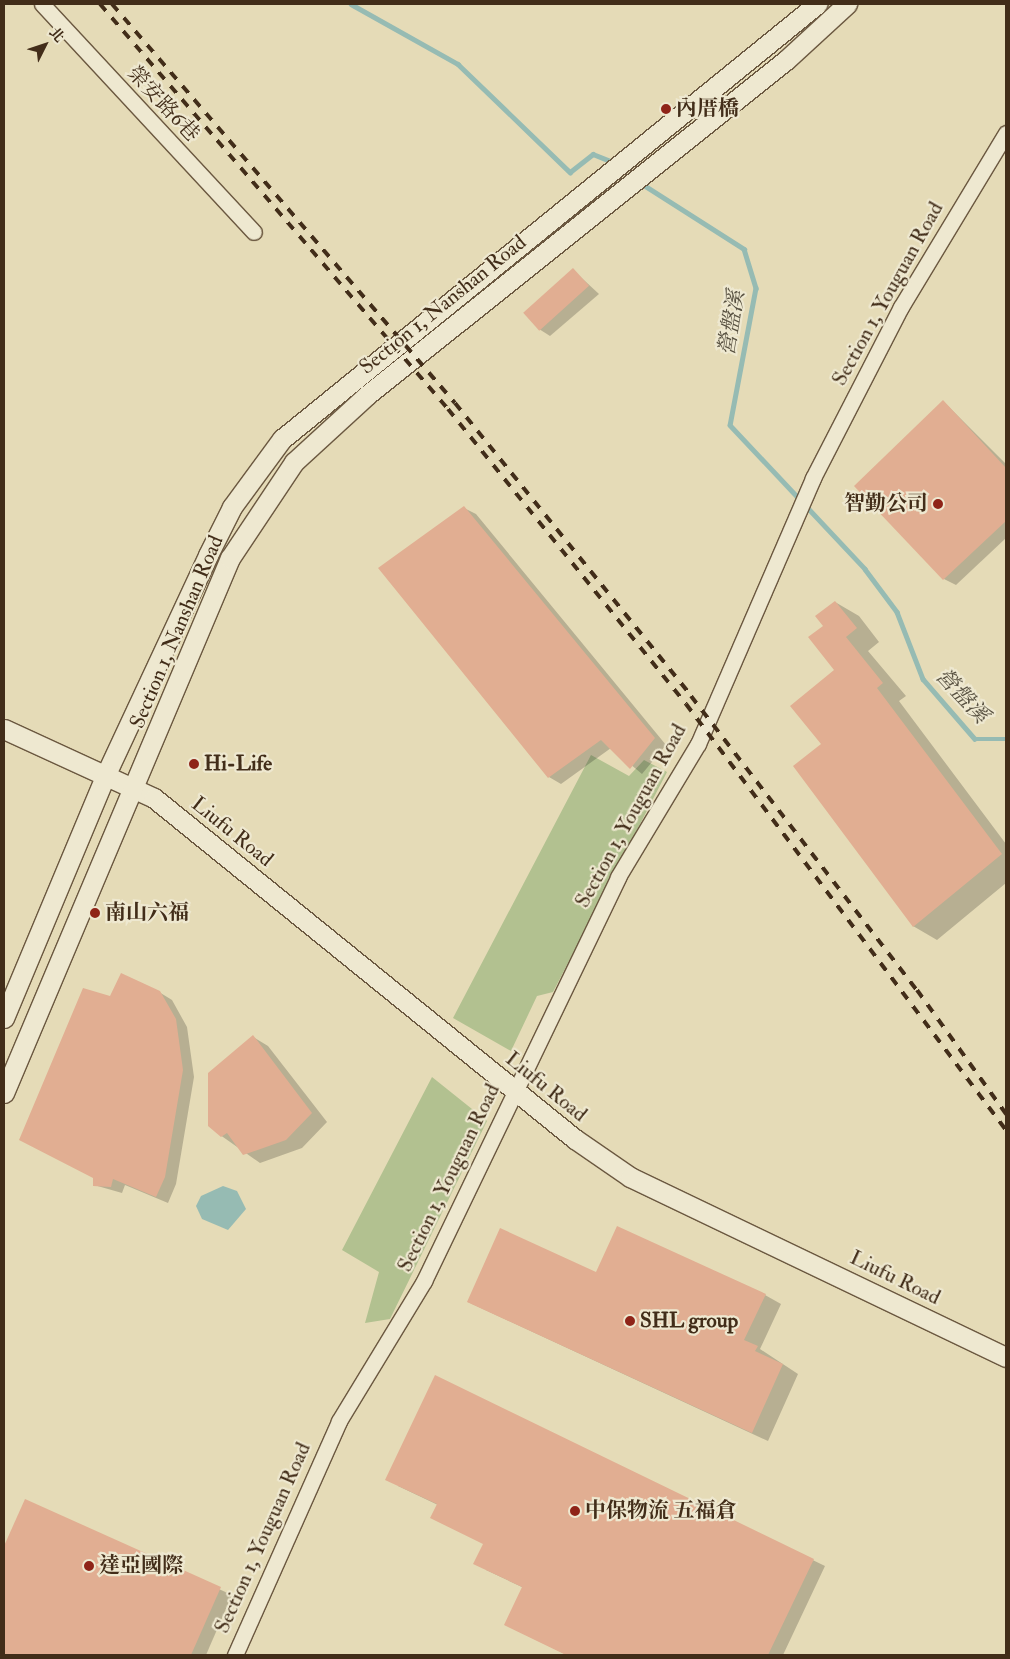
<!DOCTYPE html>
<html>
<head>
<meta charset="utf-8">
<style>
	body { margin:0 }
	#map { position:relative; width:1010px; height:1659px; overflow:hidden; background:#e5dbb7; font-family:"IM FELL Double Pica","Noto Serif TC",serif }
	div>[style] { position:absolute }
	.green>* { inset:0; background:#b2c190 }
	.water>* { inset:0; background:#96bbb3 }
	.shadow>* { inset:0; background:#0003 }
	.stream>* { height:4.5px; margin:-2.25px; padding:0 2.25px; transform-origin:2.25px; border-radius:2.25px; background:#96bbb3 }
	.building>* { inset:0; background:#e1ae92; transform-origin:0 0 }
	.roads { filter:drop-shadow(1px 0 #6b5840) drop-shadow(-1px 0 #6b5840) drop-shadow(0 1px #6b5840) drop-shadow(0 -1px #6b5840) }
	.minor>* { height:15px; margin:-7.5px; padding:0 7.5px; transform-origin:7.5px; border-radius:7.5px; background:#eee8d0 }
	.tertiary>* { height:19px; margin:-9.5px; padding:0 9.5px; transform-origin:9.5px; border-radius:9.5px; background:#eee8d0 }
	.rail>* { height:4px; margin-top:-2px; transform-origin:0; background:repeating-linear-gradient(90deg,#422d19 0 9px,transparent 0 18px) }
	.dots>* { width:14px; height:14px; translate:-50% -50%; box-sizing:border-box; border:2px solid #eee8d0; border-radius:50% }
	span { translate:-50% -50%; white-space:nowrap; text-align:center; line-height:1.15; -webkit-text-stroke:4.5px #eee8d0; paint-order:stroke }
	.street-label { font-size:21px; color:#422d19 }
	.poi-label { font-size:21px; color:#422d19; font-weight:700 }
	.left { translate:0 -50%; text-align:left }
	.right { translate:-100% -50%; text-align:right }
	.water-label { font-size:22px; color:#575040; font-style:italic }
	.frame { position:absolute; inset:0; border:5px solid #422d19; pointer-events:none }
	.north { position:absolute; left:20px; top:20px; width:50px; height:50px; -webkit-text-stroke:4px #eee8d0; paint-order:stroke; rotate:49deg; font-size:14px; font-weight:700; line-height:20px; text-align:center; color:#422d19 }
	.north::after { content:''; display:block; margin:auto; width:18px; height:22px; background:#422d19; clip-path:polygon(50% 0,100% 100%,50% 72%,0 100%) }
</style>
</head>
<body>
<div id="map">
	<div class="green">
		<i style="clip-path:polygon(591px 755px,629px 776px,644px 760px,667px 772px,553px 992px,537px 996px,511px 1051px,453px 1018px)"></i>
		<i style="clip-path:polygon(432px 1077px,487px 1121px,390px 1319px,365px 1323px,379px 1272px,342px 1250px)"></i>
	</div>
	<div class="water">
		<i style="clip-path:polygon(223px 1186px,237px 1191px,246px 1209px,228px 1230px,202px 1219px,196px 1206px,201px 1196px)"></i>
	</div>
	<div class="shadow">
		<i style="clip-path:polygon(573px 270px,599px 294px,550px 336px,539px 329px)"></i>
		<i style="clip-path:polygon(944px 402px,1006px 464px,1006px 538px,956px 585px,944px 579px)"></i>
		<i style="clip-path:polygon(464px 508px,476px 514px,666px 745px,642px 774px,611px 748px,561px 784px,549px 777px)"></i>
		<i style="clip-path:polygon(835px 602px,859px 616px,879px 642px,868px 651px,906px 696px,899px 701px,1006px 844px,1006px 883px,937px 940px,913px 926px,822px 744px,836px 670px,824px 626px)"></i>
		<i style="clip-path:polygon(159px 992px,172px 1000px,187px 1027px,194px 1077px,176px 1184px,168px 1203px,125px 1185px,122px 1193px,94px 1185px)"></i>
		<i style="clip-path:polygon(253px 1037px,268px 1046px,327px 1122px,302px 1148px,260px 1163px,223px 1137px,233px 1130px,223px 1137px,209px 1126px)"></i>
		<i style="clip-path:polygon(596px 1274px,765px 1295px,781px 1304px,760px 1349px,798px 1374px,768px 1441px,468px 1302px)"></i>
		<i style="clip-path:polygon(435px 1377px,825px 1566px,783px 1655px,567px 1655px,518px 1631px,524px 1588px,486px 1570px,484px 1544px,438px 1505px,398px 1486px)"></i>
		<i style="clip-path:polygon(25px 1501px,232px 1595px,206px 1655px,4px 1655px,4px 1549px)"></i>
	</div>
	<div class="stream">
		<i style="left:351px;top:4px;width:123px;rotate:29.3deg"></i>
		<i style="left:458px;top:64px;width:156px;rotate:44deg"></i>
		<i style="left:570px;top:172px;width:29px;rotate:-38deg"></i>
		<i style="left:593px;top:154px;width:22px;rotate:22deg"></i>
		<i style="left:639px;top:182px;width:125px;rotate:32.5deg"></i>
		<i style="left:744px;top:249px;width:41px;rotate:72.9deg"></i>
		<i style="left:756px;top:288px;width:139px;rotate:100.7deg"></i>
		<i style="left:730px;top:425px;width:197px;rotate:46.8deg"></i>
		<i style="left:865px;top:569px;width:54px;rotate:53.3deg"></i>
		<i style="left:897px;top:612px;width:72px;rotate:68.8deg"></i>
		<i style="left:923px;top:679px;width:79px;rotate:49.1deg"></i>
		<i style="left:975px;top:739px;width:31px"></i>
	</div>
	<div class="building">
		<i style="left:573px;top:268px;width:24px;height:67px;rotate:48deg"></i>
		<i style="clip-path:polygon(943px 400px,1006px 468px,1006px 521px,943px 580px,854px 486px)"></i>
		<i style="clip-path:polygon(464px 506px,655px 738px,630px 769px,601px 740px,548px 778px,378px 568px)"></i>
		<i style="clip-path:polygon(835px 601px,857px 628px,846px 637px,883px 683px,877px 688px,1002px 854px,913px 927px,793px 766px,821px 744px,790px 706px,834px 670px,808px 637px,823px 626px,815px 616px)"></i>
		<i style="clip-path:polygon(121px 973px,160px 991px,176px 1019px,183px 1070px,165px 1177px,156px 1197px,113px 1179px,111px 1187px,93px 1186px,93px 1178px,19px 1140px,83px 988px,110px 996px)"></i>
		<i style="clip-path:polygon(253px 1035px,312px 1113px,286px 1140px,243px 1155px,227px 1133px,221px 1137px,208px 1126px,208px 1073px)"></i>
		<i style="clip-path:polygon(617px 1226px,766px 1294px,744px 1340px,758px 1346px,755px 1351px,783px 1364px,752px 1433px,467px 1302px,500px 1228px,596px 1272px)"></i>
		<i style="clip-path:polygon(435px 1375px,814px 1559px,768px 1655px,566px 1655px,504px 1625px,522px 1587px,473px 1564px,483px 1544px,430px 1518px,437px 1504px,385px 1480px)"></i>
		<i style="clip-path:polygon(25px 1499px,221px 1587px,191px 1655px,4px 1655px,4px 1546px)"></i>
	</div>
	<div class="roads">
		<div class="minor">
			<i style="left:42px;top:4px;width:311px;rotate:47.1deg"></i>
			<i style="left:235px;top:1655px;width:256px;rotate:-66deg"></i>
			<i style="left:339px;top:1421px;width:164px;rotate:-58.7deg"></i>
			<i style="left:424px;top:1281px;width:448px;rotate:-64.3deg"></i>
			<i style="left:618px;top:877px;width:155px;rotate:-59deg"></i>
			<i style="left:698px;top:744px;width:290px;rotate:-66.6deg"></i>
			<i style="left:813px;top:478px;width:192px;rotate:-62.8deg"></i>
			<i style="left:901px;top:307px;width:203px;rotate:-58.9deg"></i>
		</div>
		<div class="tertiary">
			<i style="left:4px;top:729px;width:165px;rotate:24.7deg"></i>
			<i style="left:154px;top:798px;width:542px;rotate:39.01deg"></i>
			<i style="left:575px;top:1139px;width:67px;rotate:34.6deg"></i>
			<i style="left:630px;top:1177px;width:417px;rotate:25.6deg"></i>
			<i style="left:4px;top:1018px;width:264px;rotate:-67.3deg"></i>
			<i style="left:106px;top:774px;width:242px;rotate:-65deg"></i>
			<i style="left:208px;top:555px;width:54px;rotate:-63.4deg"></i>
			<i style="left:232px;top:507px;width:84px;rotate:-53.7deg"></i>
			<i style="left:282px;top:439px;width:690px;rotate:-39.11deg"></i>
			<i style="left:4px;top:1093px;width:581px;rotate:-67.1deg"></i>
			<i style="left:230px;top:558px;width:115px;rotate:-56.3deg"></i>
			<i style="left:294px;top:462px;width:99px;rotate:-42.5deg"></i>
			<i style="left:367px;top:395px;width:536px;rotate:-38.64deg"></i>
			<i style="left:786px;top:60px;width:83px;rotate:-42.6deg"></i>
		</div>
	</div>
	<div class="rail">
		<i style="left:100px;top:4px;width:534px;rotate:49.33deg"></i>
		<i style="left:448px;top:409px;width:379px;rotate:51.1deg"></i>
		<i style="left:686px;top:704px;width:533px;rotate:53.09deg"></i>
		<i style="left:112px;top:4px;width:526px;rotate:49.32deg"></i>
		<i style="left:455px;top:403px;width:376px;rotate:51.1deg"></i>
		<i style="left:691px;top:696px;width:371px;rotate:52.5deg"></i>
		<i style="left:917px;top:990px;width:153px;rotate:54.3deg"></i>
	</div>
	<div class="dots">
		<i style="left:666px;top:109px;background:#8f2418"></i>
		<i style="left:938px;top:504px;background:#8f2418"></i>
		<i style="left:194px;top:764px;background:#8f2418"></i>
		<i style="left:95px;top:913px;background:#8f2418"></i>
		<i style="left:630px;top:1321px;background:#8f2418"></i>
		<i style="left:575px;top:1511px;background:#8f2418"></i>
		<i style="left:89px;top:1566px;background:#8f2418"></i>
	</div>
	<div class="street-label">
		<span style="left:163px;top:104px;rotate:47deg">榮安路6巷</span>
		<span style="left:888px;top:294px;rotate:-61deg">Section 1, Youguan Road</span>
		<span style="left:443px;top:305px;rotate:-39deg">Section 1, Nanshan Road</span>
		<span style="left:177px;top:632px;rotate:-67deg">Section 1, Nanshan Road</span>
		<span style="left:631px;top:816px;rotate:-61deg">Section 1, Youguan Road</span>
		<span style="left:232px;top:832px;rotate:39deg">Liufu Road</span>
		<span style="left:546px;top:1087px;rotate:39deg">Liufu Road</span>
		<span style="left:449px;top:1178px;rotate:-64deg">Section 1, Youguan Road</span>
		<span style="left:895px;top:1278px;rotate:26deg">Liufu Road</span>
		<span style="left:263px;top:1538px;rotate:-66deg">Section 1, Youguan Road</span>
	</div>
	<div class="poi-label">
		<span class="left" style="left:676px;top:109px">內厝橋</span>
		<span class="right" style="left:928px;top:504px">智勤公司</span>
		<span class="left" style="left:204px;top:764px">Hi-Life</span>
		<span class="left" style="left:105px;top:913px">南山六福</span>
		<span class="left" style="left:640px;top:1321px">SHL group</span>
		<span class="left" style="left:585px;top:1511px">中保物流 五福倉</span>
		<span class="left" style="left:99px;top:1566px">達亞國際</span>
	</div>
	<div class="water-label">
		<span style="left:732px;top:323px;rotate:-81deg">營盤溪</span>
		<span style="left:962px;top:696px;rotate:47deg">營盤溪</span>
	</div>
	<div class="frame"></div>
	<div class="north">北</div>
</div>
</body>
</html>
